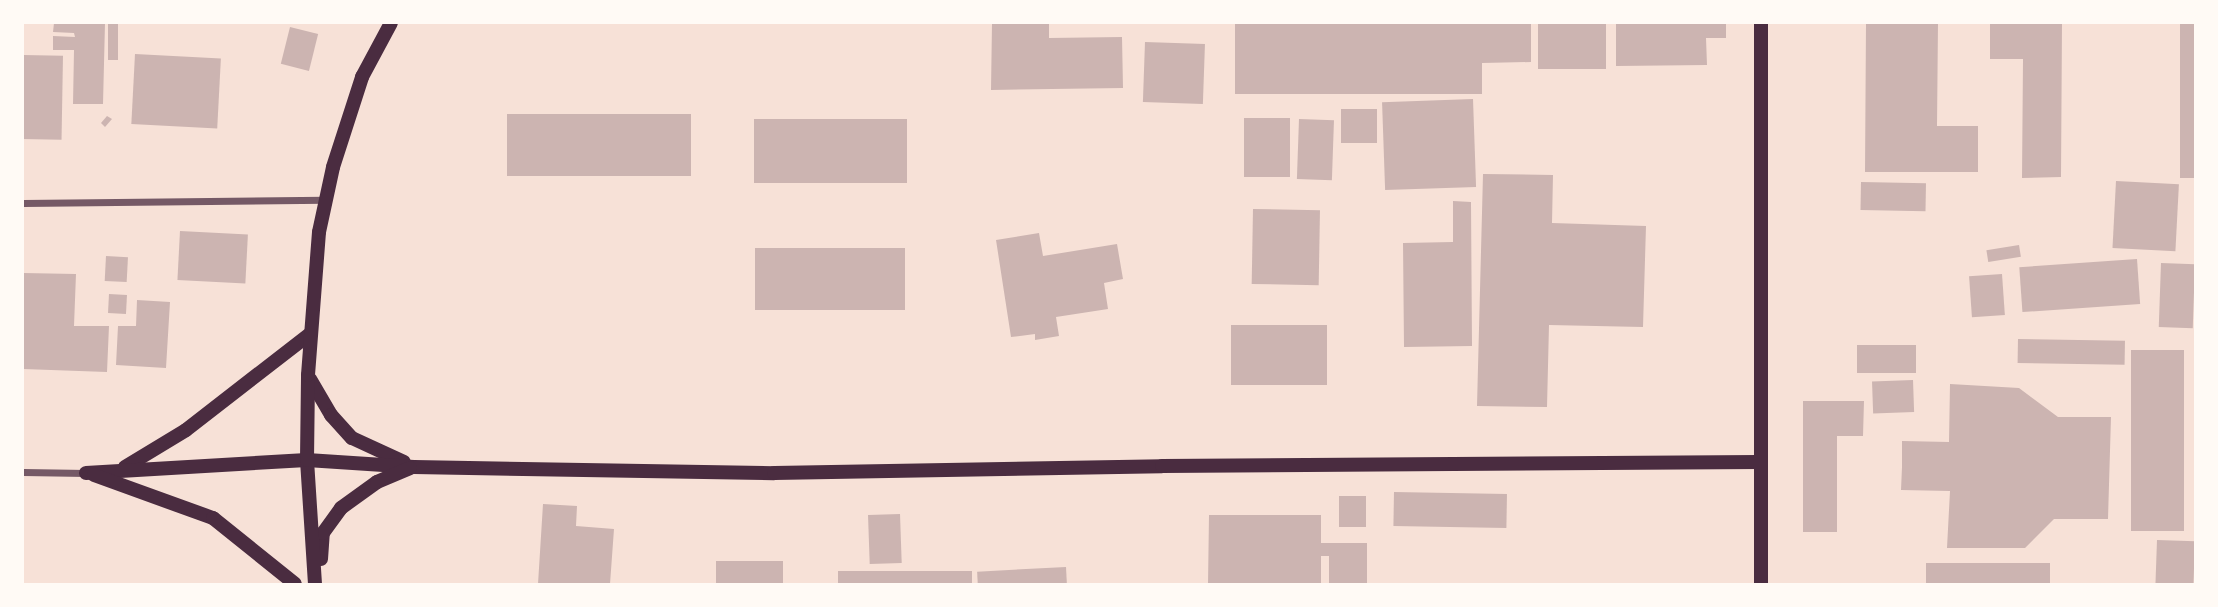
<!DOCTYPE html>
<html>
<head>
<meta charset="utf-8">
<style>
	body { margin:0 }
	#map { position:relative; width:2218px; height:607px; overflow:hidden; background:#f7e1d7; font-family:"Space Grotesk",sans-serif }
	div>[style] { position:absolute }
	.building>* { inset:0; background:#ccb4b1; transform-origin:0 0 }
	.minor>* { height:7px; margin:-3.5px; padding:0 3.5px; transform-origin:3.5px; border-radius:3.5px; background:#755966 }
	.secondary>* { height:14px; margin:-7px; padding:0 7px; transform-origin:7px; border-radius:7px; background:#4a2c40 }
	span { translate:-50% -50%; white-space:nowrap; text-align:center; line-height:1.15; -webkit-text-stroke:6px #fffaf5; paint-order:stroke }
	.frame { position:absolute; inset:0; border:24px solid #fffaf5; pointer-events:none }
</style>
</head>
<body>
<div id="map">
	<div class="building">
		<i style="clip-path:polygon(54px 23px,105px 23px,103px 104px,73px 104px,74px 50px,53px 50px,53px 36px,75px 37px,74px 33px,53px 32px)"></i>
		<i style="left:108px;top:23px;width:10px;height:37px"></i>
		<i style="clip-path:polygon(992px 23px,1049px 23px,1049px 38px,1122px 37px,1123px 88px,991px 90px)"></i>
		<i style="clip-path:polygon(1235px 23px,1531px 23px,1531px 62px,1482px 63px,1482px 94px,1235px 94px)"></i>
		<i style="left:1538px;top:23px;width:68px;height:46px"></i>
		<i style="clip-path:polygon(1616px 23px,1726px 23px,1726px 38px,1706px 38px,1707px 65px,1616px 66px)"></i>
		<i style="clip-path:polygon(1866px 23px,1938px 23px,1937px 126px,1978px 126px,1978px 172px,1865px 172px)"></i>
		<i style="clip-path:polygon(1990px 23px,2062px 23px,2061px 177px,2022px 178px,2023px 59px,1990px 59px)"></i>
		<i style="left:2180px;top:23px;width:15px;height:155px"></i>
		<i style="left:290px;top:27px;width:29px;height:38px;rotate:14deg"></i>
		<i style="left:1145px;top:42px;width:60px;height:60px;rotate:2deg"></i>
		<i style="left:135px;top:54px;width:86px;height:70px;rotate:3deg"></i>
		<i style="left:23px;top:55px;width:40px;height:84px;rotate:1deg"></i>
		<i style="left:1473px;top:99px;width:88px;height:91px;rotate:88deg"></i>
		<i style="left:1377px;top:109px;width:34px;height:36px;rotate:90deg"></i>
		<i style="left:691px;top:114px;width:62px;height:184px;rotate:90deg"></i>
		<i style="clip-path:polygon(107px 116px,112px 119px,105px 127px,101px 123px)"></i>
		<i style="left:1244px;top:118px;width:46px;height:59px"></i>
		<i style="left:754px;top:119px;width:153px;height:64px"></i>
		<i style="left:1299px;top:119px;width:35px;height:60px;rotate:2deg"></i>
		<i style="clip-path:polygon(1483px 174px,1553px 175px,1552px 223px,1646px 226px,1643px 327px,1549px 325px,1547px 407px,1477px 406px)"></i>
		<i style="left:2116px;top:181px;width:63px;height:67px;rotate:3deg"></i>
		<i style="left:1861px;top:182px;width:65px;height:28px;rotate:1deg"></i>
		<i style="clip-path:polygon(1453px 201px,1471px 202px,1472px 346px,1404px 347px,1403px 243px,1453px 242px)"></i>
		<i style="left:1253px;top:209px;width:67px;height:75px;rotate:1deg"></i>
		<i style="left:180px;top:231px;width:68px;height:49px;rotate:3deg"></i>
		<i style="clip-path:polygon(1039px 233px,1043px 256px,1117px 244px,1123px 279px,1104px 283px,1108px 309px,1056px 317px,1059px 336px,1035px 340px,1035px 334px,1011px 337px,996px 240px)"></i>
		<i style="left:2019px;top:245px;width:12px;height:33px;rotate:81deg"></i>
		<i style="left:755px;top:248px;width:150px;height:62px"></i>
		<i style="left:106px;top:256px;width:22px;height:25px;rotate:3deg"></i>
		<i style="left:2137px;top:259px;width:45px;height:118px;rotate:86deg"></i>
		<i style="left:2161px;top:263px;width:34px;height:64px;rotate:2deg"></i>
		<i style="clip-path:polygon(23px 273px,76px 274px,74px 326px,109px 326px,107px 372px,23px 369px)"></i>
		<i style="left:2002px;top:274px;width:41px;height:33px;rotate:86deg"></i>
		<i style="left:109px;top:294px;width:18px;height:19px;rotate:3deg"></i>
		<i style="clip-path:polygon(137px 300px,170px 302px,166px 368px,116px 365px,118px 326px,136px 326px)"></i>
		<i style="left:1231px;top:325px;width:96px;height:60px"></i>
		<i style="left:2018px;top:339px;width:107px;height:24px;rotate:1deg"></i>
		<i style="left:1916px;top:345px;width:28px;height:59px;rotate:90deg"></i>
		<i style="left:2131px;top:350px;width:53px;height:181px"></i>
		<i style="left:1913px;top:380px;width:32px;height:41px;rotate:88deg"></i>
		<i style="clip-path:polygon(1950px 384px,2019px 388px,2058px 417px,2111px 417px,2108px 519px,2054px 519px,2025px 548px,1947px 548px,1950px 491px,1901px 490px,1902px 467px,1902px 441px,1949px 442px)"></i>
		<i style="clip-path:polygon(1803px 401px,1864px 401px,1863px 436px,1837px 436px,1837px 532px,1803px 532px)"></i>
		<i style="left:1394px;top:492px;width:113px;height:34px;rotate:1deg"></i>
		<i style="left:1339px;top:496px;width:27px;height:31px"></i>
		<i style="clip-path:polygon(543px 504px,577px 506px,576px 526px,614px 529px,610px 584px,538px 584px)"></i>
		<i style="left:900px;top:514px;width:49px;height:32px;rotate:88deg"></i>
		<i style="clip-path:polygon(1209px 515px,1321px 515px,1321px 543px,1367px 543px,1367px 584px,1329px 584px,1329px 556px,1321px 556px,1321px 584px,1208px 584px)"></i>
		<i style="left:2157px;top:540px;width:38px;height:44px;rotate:2deg"></i>
		<i style="left:783px;top:561px;width:23px;height:67px;rotate:90deg"></i>
		<i style="left:1926px;top:563px;width:124px;height:21px"></i>
		<i style="left:1066px;top:567px;width:17px;height:89px;rotate:87deg"></i>
		<i style="left:838px;top:571px;width:134px;height:13px"></i>
	</div>
	<div class="minor">
		<i style="left:23px;top:203px;width:302px;rotate:-0.6deg"></i>
		<i style="left:23px;top:472px;width:63px;rotate:0.9deg"></i>
	</div>
	<div class="secondary">
		<i style="left:310px;top:379px;width:42px;rotate:59.7deg"></i>
		<i style="left:331px;top:415px;width:31px;rotate:48deg"></i>
		<i style="left:352px;top:438px;width:57px;rotate:24.8deg"></i>
		<i style="left:125px;top:467px;width:71px;rotate:-31.2deg"></i>
		<i style="left:186px;top:430px;width:158px;rotate:-37.8deg"></i>
		<i style="left:86px;top:473px;width:221px;rotate:-3.4deg"></i>
		<i style="left:307px;top:460px;width:107px;rotate:3.7deg"></i>
		<i style="left:414px;top:467px;width:360px;rotate:1deg"></i>
		<i style="left:774px;top:473px;width:388px;rotate:-1deg"></i>
		<i style="left:1162px;top:466px;width:597px;rotate:-0.38deg"></i>
		<i style="left:94px;top:475px;width:127px;rotate:19.9deg"></i>
		<i style="left:213px;top:518px;width:105px;rotate:38.8deg"></i>
		<i style="left:321px;top:559px;width:26px;rotate:-86deg"></i>
		<i style="left:323px;top:533px;width:31px;rotate:-54deg"></i>
		<i style="left:341px;top:508px;width:44px;rotate:-35.8deg"></i>
		<i style="left:377px;top:482px;width:36px;rotate:-23deg"></i>
		<i style="left:315px;top:584px;width:124px;rotate:-93.7deg"></i>
		<i style="left:307px;top:460px;width:85px;rotate:-89.3deg"></i>
		<i style="left:308px;top:375px;width:143px;rotate:-85.6deg"></i>
		<i style="left:319px;top:232px;width:66px;rotate:-77.8deg"></i>
		<i style="left:333px;top:167px;width:95px;rotate:-72.1deg"></i>
		<i style="left:362px;top:77px;width:61px;rotate:-61.8deg"></i>
		<i style="left:1761px;top:584px;width:561px;rotate:-90deg"></i>
	</div>
	<div class="frame"></div>
</div>
</body>
</html>
